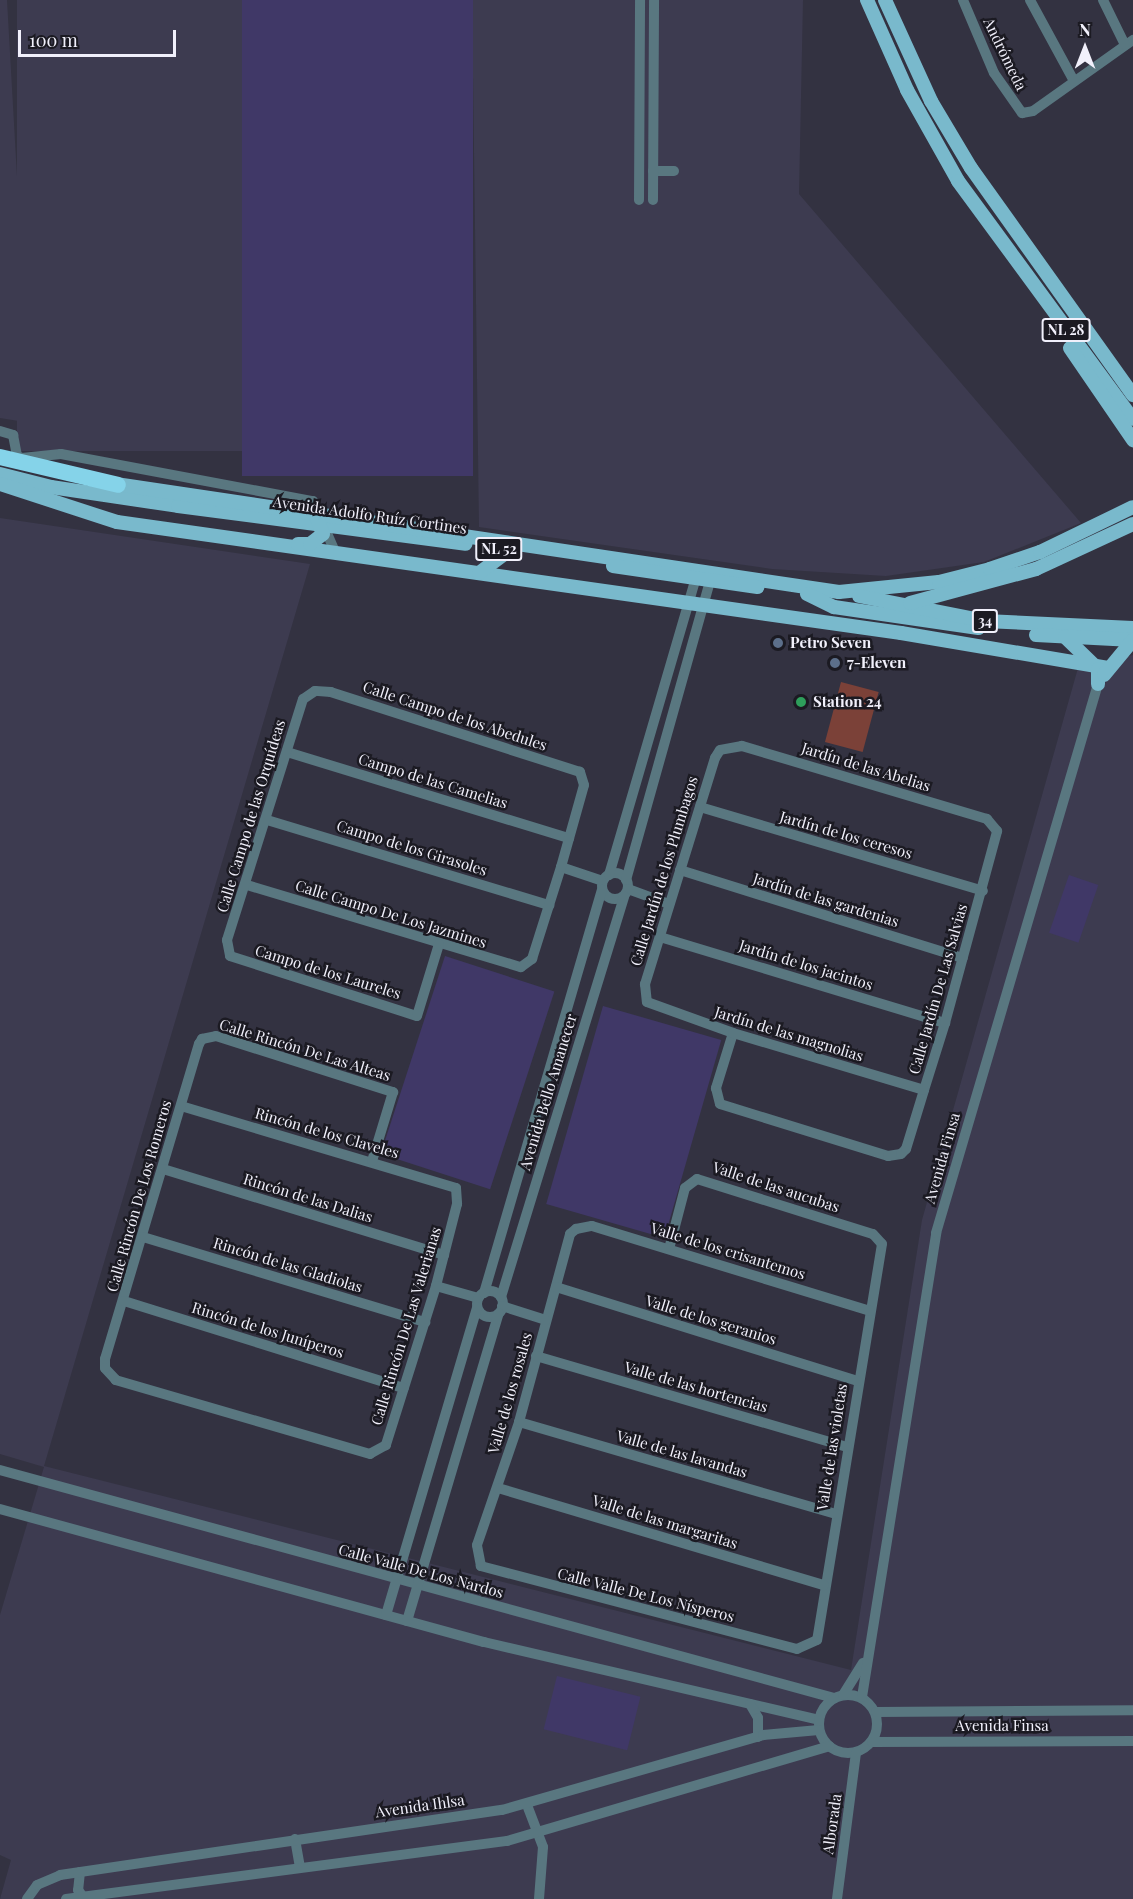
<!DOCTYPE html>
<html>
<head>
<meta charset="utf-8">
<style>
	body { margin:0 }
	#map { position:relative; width:1133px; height:1899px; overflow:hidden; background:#333241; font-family:"Playfair Display",serif }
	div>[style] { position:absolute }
	.built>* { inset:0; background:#3d3b50; transform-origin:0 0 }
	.green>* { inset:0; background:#403867; transform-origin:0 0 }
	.building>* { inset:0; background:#7b4138; transform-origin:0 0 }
	.minor>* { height:10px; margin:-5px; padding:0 5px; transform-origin:5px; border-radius:5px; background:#597780 }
	.minor>.ring { margin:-5px; padding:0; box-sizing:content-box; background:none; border:10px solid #597780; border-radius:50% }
	.major>* { height:14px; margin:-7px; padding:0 7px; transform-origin:7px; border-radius:7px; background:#79b9cc }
	.highway>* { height:16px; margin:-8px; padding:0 8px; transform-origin:8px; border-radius:8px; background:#85d3e9 }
	.dots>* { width:16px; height:16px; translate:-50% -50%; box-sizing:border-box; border:3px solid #1b1a22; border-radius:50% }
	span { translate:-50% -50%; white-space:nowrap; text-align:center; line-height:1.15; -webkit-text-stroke:5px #1b1a22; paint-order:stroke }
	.shield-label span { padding:2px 4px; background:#1b1a22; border:2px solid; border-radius:4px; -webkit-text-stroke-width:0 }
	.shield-label { font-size:14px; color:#f1f0fb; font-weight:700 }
	.street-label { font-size:15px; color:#f1f0fb }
	.poi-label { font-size:15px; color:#f1f0fb; font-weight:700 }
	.left { translate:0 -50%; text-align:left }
	.north { position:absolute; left:1055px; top:18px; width:60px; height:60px; -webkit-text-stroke:4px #1b1a22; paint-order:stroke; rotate:0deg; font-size:16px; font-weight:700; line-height:24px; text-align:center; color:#f1f0fb }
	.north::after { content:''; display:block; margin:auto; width:21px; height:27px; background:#f1f0fb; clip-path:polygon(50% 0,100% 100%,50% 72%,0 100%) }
	.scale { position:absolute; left:18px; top:30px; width:158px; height:27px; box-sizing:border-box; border:3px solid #f1f0fb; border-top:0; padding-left:8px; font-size:18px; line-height:21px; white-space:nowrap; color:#f1f0fb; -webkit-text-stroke:4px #1b1a22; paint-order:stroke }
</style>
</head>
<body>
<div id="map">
	<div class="built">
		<i style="clip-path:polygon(0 0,7px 0,31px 423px,0 418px)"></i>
		<i style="left:17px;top:0;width:225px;height:451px"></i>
		<i style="clip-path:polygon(472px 0,803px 0,799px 194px,1081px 523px,984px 562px,886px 576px,772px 569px,479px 527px)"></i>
		<i style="clip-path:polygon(0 518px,310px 564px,44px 1466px,851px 1670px,922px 1220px,1078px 668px,1133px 655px,1133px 1899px,0 1899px,11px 1860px,0 1855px,0 1615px,44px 1467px,0 1454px)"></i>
	</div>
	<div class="green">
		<i style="left:242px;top:0;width:231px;height:476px"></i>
		<i style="left:1069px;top:875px;width:31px;height:61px;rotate:19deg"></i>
		<i style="left:445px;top:956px;width:115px;height:208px;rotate:18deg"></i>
		<i style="left:603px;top:1006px;width:123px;height:206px;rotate:16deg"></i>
		<i style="left:557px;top:1676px;width:86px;height:55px;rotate:14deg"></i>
	</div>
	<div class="building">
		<i style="left:841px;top:682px;width:39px;height:62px;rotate:15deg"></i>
	</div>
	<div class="minor">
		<i style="left:963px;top:0;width:79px;rotate:67deg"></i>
		<i style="left:994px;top:73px;width:49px;rotate:55deg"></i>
		<i style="left:1022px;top:113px;width:11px;rotate:-10deg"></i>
		<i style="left:1033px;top:111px;width:123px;rotate:-35.4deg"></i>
		<i style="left:1030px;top:0;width:92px;rotate:61.5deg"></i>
		<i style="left:1103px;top:0;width:50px;rotate:63.9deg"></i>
		<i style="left:653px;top:171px;width:21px"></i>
		<i style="left:639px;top:200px;width:200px;rotate:-89.7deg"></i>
		<i style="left:653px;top:200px;width:200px;rotate:-89.7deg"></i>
		<i style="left:0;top:431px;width:14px;rotate:17deg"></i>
		<i style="left:13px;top:435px;width:21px;rotate:79deg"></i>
		<i style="left:17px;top:456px;width:5px;rotate:22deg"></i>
		<i style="left:22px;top:458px;width:39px;rotate:-6deg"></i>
		<i style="left:61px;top:454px;width:256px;rotate:10.6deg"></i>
		<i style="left:313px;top:501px;width:58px;rotate:66.5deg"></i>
		<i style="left:287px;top:752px;width:295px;rotate:17deg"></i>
		<i style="left:700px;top:807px;width:295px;rotate:16.5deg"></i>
		<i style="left:267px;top:820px;width:295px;rotate:16.8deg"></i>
		<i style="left:561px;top:867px;width:44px;rotate:18.4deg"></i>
		<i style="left:680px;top:870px;width:296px;rotate:17.3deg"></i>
		<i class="ring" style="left:602px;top:873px;width:16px;height:16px"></i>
		<i style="left:609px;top:875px;width:314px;rotate:-73.7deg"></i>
		<i style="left:626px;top:880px;width:317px;rotate:-74.3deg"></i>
		<i style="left:247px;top:885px;width:286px;rotate:16.7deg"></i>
		<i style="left:521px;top:967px;width:14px;rotate:-36deg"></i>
		<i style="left:532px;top:959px;width:96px;rotate:-72.5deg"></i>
		<i style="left:561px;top:867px;width:85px;rotate:-74.3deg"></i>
		<i style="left:584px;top:785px;width:14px;rotate:-107deg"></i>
		<i style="left:580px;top:772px;width:262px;rotate:-162.2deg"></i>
		<i style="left:331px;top:692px;width:16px;rotate:-176deg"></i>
		<i style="left:315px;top:691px;width:14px;rotate:146deg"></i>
		<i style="left:303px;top:699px;width:253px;rotate:107.5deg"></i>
		<i style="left:227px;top:940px;width:16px;rotate:79deg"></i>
		<i style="left:230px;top:956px;width:196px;rotate:17.8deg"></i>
		<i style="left:417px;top:1016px;width:75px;rotate:-73deg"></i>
		<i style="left:628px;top:889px;width:44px;rotate:20.1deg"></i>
		<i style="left:660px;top:937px;width:298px;rotate:16.8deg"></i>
		<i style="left:733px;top:1033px;width:58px;rotate:107.2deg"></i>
		<i style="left:716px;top:1088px;width:16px;rotate:76deg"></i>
		<i style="left:720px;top:1104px;width:176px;rotate:17.2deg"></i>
		<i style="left:888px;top:1156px;width:13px;rotate:-9deg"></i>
		<i style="left:901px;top:1154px;width:7px;rotate:-45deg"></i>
		<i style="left:906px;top:1149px;width:62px;rotate:-73deg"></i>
		<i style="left:924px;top:1090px;width:70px;rotate:-72.6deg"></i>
		<i style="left:945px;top:1023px;width:199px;rotate:-74.8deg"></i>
		<i style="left:997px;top:831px;width:16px;rotate:-130deg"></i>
		<i style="left:987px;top:819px;width:256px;rotate:-163.4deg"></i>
		<i style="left:742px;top:746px;width:22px;rotate:170deg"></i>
		<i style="left:720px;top:750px;width:9px;rotate:122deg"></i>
		<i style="left:715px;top:758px;width:237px;rotate:107.2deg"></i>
		<i style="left:645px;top:984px;width:18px;rotate:84deg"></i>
		<i style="left:647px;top:1002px;width:91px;rotate:19.8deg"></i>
		<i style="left:733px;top:1033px;width:199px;rotate:16.6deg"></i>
		<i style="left:181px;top:1106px;width:287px;rotate:16.6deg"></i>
		<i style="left:456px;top:1188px;width:16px;rotate:86deg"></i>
		<i style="left:457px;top:1204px;width:85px;rotate:104.4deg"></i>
		<i style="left:436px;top:1286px;width:167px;rotate:107.5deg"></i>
		<i style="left:386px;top:1445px;width:18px;rotate:151deg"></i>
		<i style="left:370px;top:1454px;width:265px;rotate:-163.8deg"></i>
		<i style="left:116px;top:1380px;width:16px;rotate:-133deg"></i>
		<i style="left:105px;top:1368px;width:9px;rotate:-90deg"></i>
		<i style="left:105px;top:1359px;width:329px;rotate:-73.4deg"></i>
		<i style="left:199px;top:1044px;width:6px;rotate:-59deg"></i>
		<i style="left:202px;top:1039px;width:14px;rotate:-12deg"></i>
		<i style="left:216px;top:1036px;width:186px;rotate:17.6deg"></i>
		<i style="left:393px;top:1092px;width:72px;rotate:106.9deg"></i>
		<i style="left:163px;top:1169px;width:294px;rotate:17deg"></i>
		<i style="left:143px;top:1237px;width:295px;rotate:16.8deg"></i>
		<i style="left:669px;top:1249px;width:63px;rotate:-75.3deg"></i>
		<i style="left:685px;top:1188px;width:15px;rotate:-37deg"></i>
		<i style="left:697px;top:1179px;width:184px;rotate:17.4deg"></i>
		<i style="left:873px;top:1234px;width:13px;rotate:48deg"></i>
		<i style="left:882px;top:1244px;width:401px;rotate:99.3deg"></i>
		<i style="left:817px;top:1640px;width:22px;rotate:156deg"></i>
		<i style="left:797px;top:1649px;width:327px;rotate:-165.3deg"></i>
		<i style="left:481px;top:1566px;width:21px;rotate:-101deg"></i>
		<i style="left:477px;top:1545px;width:130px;rotate:-71.1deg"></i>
		<i style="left:519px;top:1422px;width:195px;rotate:-74.8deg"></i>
		<i style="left:570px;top:1234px;width:8px;rotate:-40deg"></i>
		<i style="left:576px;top:1229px;width:16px;rotate:-11deg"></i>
		<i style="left:592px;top:1226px;width:291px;rotate:17deg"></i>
		<i style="left:436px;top:1286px;width:44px;rotate:15.9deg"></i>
		<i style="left:556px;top:1287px;width:316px;rotate:17.3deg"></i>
		<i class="ring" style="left:477px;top:1291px;width:16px;height:16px"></i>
		<i style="left:484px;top:1293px;width:420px;rotate:-73.7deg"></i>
		<i style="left:501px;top:1297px;width:419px;rotate:-72.9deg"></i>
		<i style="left:124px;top:1301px;width:293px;rotate:17.3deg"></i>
		<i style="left:502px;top:1306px;width:46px;rotate:17.7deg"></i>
		<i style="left:536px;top:1356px;width:324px;rotate:16.3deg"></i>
		<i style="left:519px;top:1422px;width:330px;rotate:16.2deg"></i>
		<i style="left:0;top:1470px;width:865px;rotate:15.29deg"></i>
		<i style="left:498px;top:1488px;width:340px;rotate:16.6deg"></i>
		<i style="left:0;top:1509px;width:502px;rotate:15.37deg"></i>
		<i style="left:484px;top:1642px;width:344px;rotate:13.1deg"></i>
		<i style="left:386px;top:1615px;width:321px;rotate:-73.5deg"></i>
		<i style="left:407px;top:1621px;width:321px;rotate:-73.4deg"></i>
		<i class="ring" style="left:819px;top:1695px;width:48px;height:48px"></i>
		<i style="left:843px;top:1695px;width:38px;rotate:-58deg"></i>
		<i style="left:862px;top:1697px;width:470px;rotate:-80.9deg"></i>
		<i style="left:936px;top:1233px;width:572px;rotate:-73.56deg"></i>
		<i style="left:750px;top:1704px;width:16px;rotate:60deg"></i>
		<i style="left:758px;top:1718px;width:19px;rotate:90deg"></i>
		<i style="left:876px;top:1712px;width:257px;rotate:-0.4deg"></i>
		<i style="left:872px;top:1742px;width:261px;rotate:-0.2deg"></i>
		<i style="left:527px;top:1805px;width:45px;rotate:69.1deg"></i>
		<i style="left:543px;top:1847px;width:52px;rotate:94.4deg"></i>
		<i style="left:295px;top:1839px;width:29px;rotate:80deg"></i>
		<i style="left:80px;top:1872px;width:18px;rotate:96deg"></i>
		<i style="left:78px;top:1890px;width:9px;rotate:54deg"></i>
		<i style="left:27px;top:1899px;width:17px;rotate:-54deg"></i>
		<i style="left:37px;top:1885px;width:25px;rotate:-23deg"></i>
		<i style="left:60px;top:1875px;width:447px;rotate:-8.4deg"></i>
		<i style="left:502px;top:1810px;width:272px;rotate:-16deg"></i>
		<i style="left:763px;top:1735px;width:56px;rotate:-5.1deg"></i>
		<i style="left:66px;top:1899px;width:445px;rotate:-7.5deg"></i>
		<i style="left:507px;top:1841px;width:336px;rotate:-16.4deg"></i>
		<i style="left:837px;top:1899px;width:148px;rotate:-82.6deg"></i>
	</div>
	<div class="major">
		<i style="left:867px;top:0;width:98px;rotate:66deg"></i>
		<i style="left:907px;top:90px;width:104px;rotate:60.7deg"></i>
		<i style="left:958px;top:181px;width:295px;rotate:53.7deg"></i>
		<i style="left:885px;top:0;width:111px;rotate:65.5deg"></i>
		<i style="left:931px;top:101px;width:78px;rotate:59.2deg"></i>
		<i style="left:971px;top:168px;width:279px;rotate:54.5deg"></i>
		<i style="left:1070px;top:348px;width:112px;rotate:55.6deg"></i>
		<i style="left:0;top:474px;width:53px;rotate:14.3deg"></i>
		<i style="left:51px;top:487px;width:128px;rotate:8.5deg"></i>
		<i style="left:178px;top:506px;width:290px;rotate:7.5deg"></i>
		<i style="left:109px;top:483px;width:738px;rotate:8.49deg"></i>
		<i style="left:839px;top:592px;width:100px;rotate:-5.7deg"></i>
		<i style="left:939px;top:582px;width:53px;rotate:-14.3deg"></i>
		<i style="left:990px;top:569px;width:53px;rotate:-18.8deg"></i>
		<i style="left:1040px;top:552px;width:103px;rotate:-25.8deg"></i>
		<i style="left:0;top:484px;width:123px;rotate:18deg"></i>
		<i style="left:117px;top:522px;width:792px;rotate:8.06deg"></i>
		<i style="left:901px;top:633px;width:210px;rotate:9.6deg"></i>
		<i style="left:298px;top:544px;width:12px"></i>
		<i style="left:310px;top:544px;width:16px;rotate:-38deg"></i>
		<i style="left:323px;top:534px;width:17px;rotate:-111deg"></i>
		<i style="left:613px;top:566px;width:146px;rotate:8.3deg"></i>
		<i style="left:479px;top:573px;width:39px;rotate:-37deg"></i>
		<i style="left:807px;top:594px;width:30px;rotate:26deg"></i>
		<i style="left:834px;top:607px;width:146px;rotate:8.3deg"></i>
		<i style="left:859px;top:596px;width:128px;rotate:11.2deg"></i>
		<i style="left:985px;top:621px;width:148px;rotate:2.7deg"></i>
		<i style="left:910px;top:603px;width:131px;rotate:-15.1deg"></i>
		<i style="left:1036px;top:569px;width:107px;rotate:-24.9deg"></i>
		<i style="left:1036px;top:635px;width:97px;rotate:3deg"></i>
		<i style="left:1065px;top:637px;width:46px;rotate:44.1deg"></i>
		<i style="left:1098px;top:669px;width:15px;rotate:90deg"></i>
		<i style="left:1104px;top:675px;width:45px;rotate:-50.4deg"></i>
	</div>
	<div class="highway">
		<i style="left:0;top:457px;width:121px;rotate:13.3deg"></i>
	</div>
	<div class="dots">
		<i style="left:778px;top:643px;background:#5c6f8a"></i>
		<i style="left:835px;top:663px;background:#5c6f8a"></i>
		<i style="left:801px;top:702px;background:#2e9e5b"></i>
	</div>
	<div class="shield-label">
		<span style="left:1066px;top:330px">NL 28</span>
		<span style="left:499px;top:549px">NL 52</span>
		<span style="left:985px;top:621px">34</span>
	</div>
	<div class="street-label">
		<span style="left:1005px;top:54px;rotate:64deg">Andrómeda</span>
		<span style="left:370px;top:515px;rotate:8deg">Avenida Adolfo Ruíz Cortines</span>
		<span style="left:455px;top:716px;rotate:18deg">Calle Campo de los Abedules</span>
		<span style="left:866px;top:767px;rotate:17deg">Jardín de las Abelias</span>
		<span style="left:433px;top:781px;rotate:17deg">Campo de las Camelias</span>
		<span style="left:251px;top:816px;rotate:-73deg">Calle Campo de las Orquídeas</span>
		<span style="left:846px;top:835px;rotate:16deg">Jardín de los ceresos</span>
		<span style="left:412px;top:848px;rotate:17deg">Campo de los Girasoles</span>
		<span style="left:664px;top:871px;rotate:-73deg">Calle Jardín de los Plumbagos</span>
		<span style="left:826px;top:900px;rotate:17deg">Jardín de las gardenias</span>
		<span style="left:391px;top:914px;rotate:17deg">Calle Campo De Los Jazmines</span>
		<span style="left:806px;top:965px;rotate:17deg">Jardín de los jacintos</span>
		<span style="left:328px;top:972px;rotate:17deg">Campo de los Laureles</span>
		<span style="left:938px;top:989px;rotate:-74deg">Calle Jardín De Las Salvias</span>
		<span style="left:789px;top:1034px;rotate:17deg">Jardín de las magnolias</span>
		<span style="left:305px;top:1050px;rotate:17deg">Calle Rincón De Las Alteas</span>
		<span style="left:548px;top:1092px;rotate:-73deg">Avenida Bello Amanecer</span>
		<span style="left:327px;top:1133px;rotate:16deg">Rincón de los Claveles</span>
		<span style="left:942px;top:1158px;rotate:-74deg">Avenida Finsa</span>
		<span style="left:776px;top:1187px;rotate:18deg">Valle de las aucubas</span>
		<span style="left:139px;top:1196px;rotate:-74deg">Calle Rincón De Los Romeros</span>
		<span style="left:308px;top:1198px;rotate:17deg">Rincón de las Dalias</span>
		<span style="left:728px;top:1251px;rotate:17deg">Valle de los crisantemos</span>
		<span style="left:288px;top:1265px;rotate:17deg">Rincón de las Gladiolas</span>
		<span style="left:711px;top:1320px;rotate:17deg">Valle de los geranios</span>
		<span style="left:406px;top:1326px;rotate:-73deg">Calle Rincón De Las Valerianas</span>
		<span style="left:268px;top:1330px;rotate:17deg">Rincón de los Juníperos</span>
		<span style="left:696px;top:1387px;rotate:16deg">Valle de las hortencias</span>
		<span style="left:510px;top:1393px;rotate:-74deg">Valle de los rosales</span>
		<span style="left:832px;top:1447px;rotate:-81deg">Valle de las violetas</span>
		<span style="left:682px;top:1454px;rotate:16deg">Valle de las lavandas</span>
		<span style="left:665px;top:1522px;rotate:17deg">Valle de las margaritas</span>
		<span style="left:421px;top:1571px;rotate:15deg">Calle Valle De Los Nardos</span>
		<span style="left:646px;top:1595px;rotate:14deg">Calle Valle De Los Nísperos</span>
		<span style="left:1002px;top:1726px">Avenida Finsa</span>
		<span style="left:420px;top:1806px;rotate:-8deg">Avenida Ihlsa</span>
		<span style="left:832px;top:1824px;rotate:-82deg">Alborada</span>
	</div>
	<div class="poi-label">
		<span class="left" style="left:790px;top:643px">Petro Seven</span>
		<span class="left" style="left:847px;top:663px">7-Eleven</span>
		<span class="left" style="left:813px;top:702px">Station 24</span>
	</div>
	<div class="north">N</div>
	<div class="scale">100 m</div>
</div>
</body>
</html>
